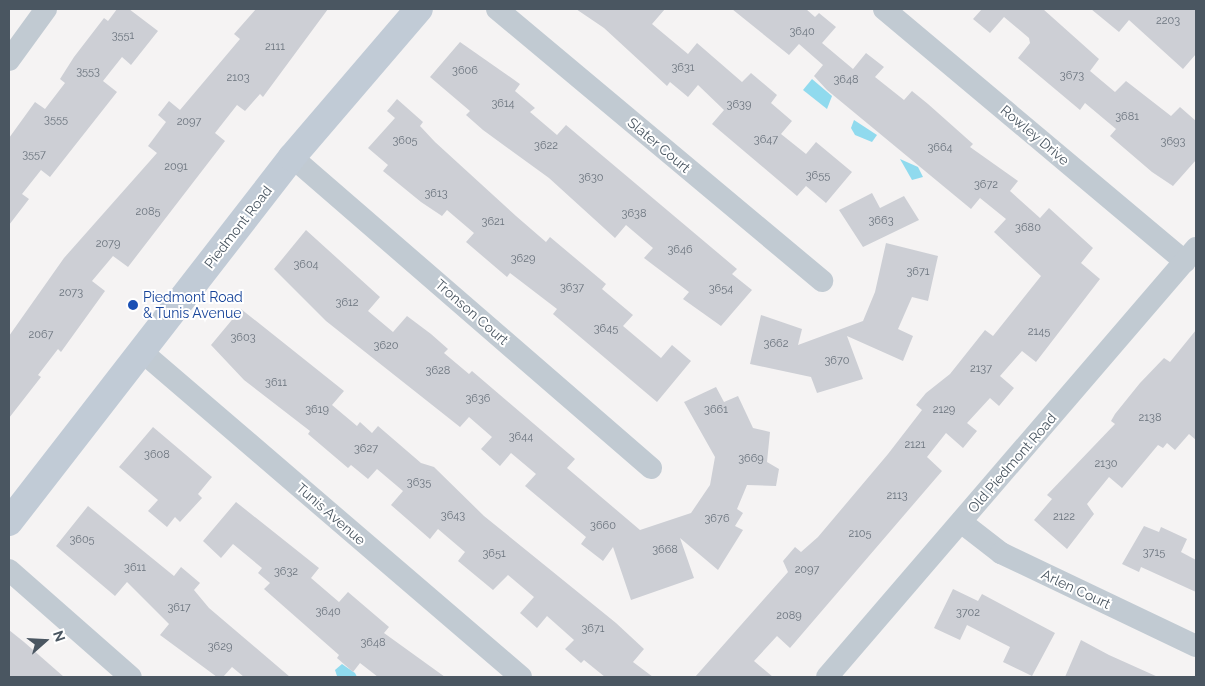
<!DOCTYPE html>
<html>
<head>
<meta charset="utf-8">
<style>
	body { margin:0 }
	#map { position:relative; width:1205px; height:686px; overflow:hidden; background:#f5f3f3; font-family:Raleway,sans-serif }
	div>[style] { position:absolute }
	.water>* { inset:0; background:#90daee }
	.building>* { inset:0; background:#cdcfd5 }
	.minor>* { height:22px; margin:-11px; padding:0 11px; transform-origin:11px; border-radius:11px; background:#c1cad2 }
	.secondary>* { height:28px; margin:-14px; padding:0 14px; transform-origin:14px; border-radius:14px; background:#c1cbd6 }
	.dots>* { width:14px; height:14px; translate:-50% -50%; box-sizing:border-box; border:2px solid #fff; border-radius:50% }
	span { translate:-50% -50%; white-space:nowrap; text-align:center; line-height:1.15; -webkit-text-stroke:4px #fff; paint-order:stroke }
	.number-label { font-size:11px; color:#6b747e }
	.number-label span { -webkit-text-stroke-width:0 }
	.street-label { font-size:14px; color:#4a5661 }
	.transit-label { font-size:14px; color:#164399 }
	.left { translate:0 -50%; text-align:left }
	.frame { position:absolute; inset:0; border:10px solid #4a5661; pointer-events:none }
	.north { position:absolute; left:20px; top:616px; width:50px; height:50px; -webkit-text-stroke:4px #fff; paint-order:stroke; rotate:71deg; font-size:14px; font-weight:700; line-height:20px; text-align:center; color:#4a5661 }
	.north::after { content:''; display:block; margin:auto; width:18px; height:22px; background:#4a5661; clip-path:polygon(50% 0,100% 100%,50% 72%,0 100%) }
</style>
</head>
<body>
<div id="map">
	<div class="water">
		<i style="clip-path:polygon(812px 79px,832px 96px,827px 109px,803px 90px)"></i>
		<i style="clip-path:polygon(854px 120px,877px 135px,872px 142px,855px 135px,851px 128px)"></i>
		<i style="clip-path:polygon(900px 159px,918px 167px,923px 177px,912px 180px)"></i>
		<i style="clip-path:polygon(342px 664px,355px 673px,357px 677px,337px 676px,335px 670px)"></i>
	</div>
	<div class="building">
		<i style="clip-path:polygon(117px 9px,129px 9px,158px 31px,131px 65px,122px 57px,103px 81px,117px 92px,50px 177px,41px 170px,22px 194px,29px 199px,9px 225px,9px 138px,35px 102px,45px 109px,65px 83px,60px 79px,74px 57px,104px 18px,108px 21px)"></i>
		<i style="clip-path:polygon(256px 9px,328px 9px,263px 97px,260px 94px,245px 111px,237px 105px,215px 133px,225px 141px,128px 267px,113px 256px,92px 281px,105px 291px,61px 352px,58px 349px,38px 375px,41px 377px,9px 418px,9px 336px,64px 258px,157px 153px,148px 146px,166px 122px,158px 115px,169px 101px,180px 110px,240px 39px,234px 34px)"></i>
		<i style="clip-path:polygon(576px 9px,665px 9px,652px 24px,688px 54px,697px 43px,742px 82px,751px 73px,777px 95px,771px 103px,792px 121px,781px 134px,806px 154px,816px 142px,852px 172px,826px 203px,806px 186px,797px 196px,712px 124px,724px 110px,698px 85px,688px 97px,670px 82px,667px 86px,604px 28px)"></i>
		<i style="clip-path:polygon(732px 9px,806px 9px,815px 17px,819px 13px,836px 27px,822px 43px,853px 69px,866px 53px,884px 67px,875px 77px,904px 100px,912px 91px,928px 104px,973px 144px,970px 147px,1018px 181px,1010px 191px,1040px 218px,1049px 208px,1093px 248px,1081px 263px,1100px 279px,1036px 362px,1022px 351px,1000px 376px,1014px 388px,999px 406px,990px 398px,967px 423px,977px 431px,963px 448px,946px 433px,927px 457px,942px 471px,790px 648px,777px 636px,754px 661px,773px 677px,695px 677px,788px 572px,783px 561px,795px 547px,801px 552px,818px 537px,888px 454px,922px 410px,916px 405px,926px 393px,950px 374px,985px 330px,993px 336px,1041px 276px,994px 232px,1006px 219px,980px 198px,971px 209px,827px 90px,814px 76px,823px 65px,799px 44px,789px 55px)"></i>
		<i style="clip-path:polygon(982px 9px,1043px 9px,1099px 59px,1090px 71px,1115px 92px,1126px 81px,1171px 116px,1180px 107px,1196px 121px,1196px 160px,1173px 186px,1152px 172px,1110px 136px,1116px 129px,1085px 103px,1080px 110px,1018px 58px,1030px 43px,1029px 38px,1004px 17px,990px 33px,973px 19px)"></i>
		<i style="clip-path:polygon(1091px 9px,1196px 9px,1196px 54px,1183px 69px,1129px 20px,1119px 32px)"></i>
		<i style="clip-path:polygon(460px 42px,520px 84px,515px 91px,535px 108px,530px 112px,557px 135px,566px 125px,737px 269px,732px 274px,752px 290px,721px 326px,683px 299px,689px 292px,644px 258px,653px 248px,626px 225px,615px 238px,549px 178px,483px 130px,466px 115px,470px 111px,430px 77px)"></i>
		<i style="clip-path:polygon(397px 99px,423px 122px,420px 126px,435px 142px,516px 216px,546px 242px,550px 237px,606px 284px,602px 289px,633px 315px,623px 326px,661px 358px,672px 345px,691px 361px,657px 402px,553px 314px,557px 309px,510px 273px,507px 277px,466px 242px,474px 233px,447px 210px,442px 216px,421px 202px,383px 171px,388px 165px,368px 148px,395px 118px,387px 111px)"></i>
		<i style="clip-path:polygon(872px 193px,880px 208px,904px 196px,919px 220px,863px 247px,839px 210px)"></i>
		<i style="clip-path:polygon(306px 230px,380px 297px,368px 311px,393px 332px,407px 316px,431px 334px,448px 349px,444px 353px,469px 374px,472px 371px,575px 459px,567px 468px,640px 530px,691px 513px,710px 485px,715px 457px,684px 402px,716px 387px,724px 402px,738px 396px,753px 428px,770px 432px,767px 462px,779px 469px,776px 486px,747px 485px,737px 509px,743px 513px,735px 526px,743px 530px,718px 570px,680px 538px,694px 578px,631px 600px,613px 547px,603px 561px,581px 544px,586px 537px,525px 486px,536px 474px,511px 453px,500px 466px,481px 449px,492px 437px,469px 417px,460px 427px,326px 321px,274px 269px)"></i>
		<i style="clip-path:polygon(886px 243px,938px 256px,928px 301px,912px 297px,898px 329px,913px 336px,903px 361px,847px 336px,863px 379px,817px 393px,811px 377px,750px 364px,761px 315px,802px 329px,798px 345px,863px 321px,875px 292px)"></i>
		<i style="clip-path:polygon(241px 309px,344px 391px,332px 405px,357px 426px,360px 422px,372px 433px,378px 426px,421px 463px,434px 467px,484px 516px,616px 623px,644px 649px,633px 662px,653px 677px,605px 677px,584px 660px,581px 663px,565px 649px,574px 640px,547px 616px,537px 628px,520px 613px,534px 597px,508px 575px,493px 590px,458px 561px,465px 552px,438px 529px,430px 539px,391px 505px,403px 491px,377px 469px,368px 479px,351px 465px,348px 468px,308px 434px,310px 431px,244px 380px,211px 345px)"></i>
		<i style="clip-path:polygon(1196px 330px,1196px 440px,1189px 434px,1175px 450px,1167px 443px,1163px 448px,1158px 445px,1122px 488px,1109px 477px,1087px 504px,1094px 514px,1067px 549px,1034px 520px,1052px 499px,1047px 495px,1115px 424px,1111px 421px,1115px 414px,1140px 383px,1164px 358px,1170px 362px)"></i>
		<i style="clip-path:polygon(153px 427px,212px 477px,198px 494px,202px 498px,180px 522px,175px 517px,167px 527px,148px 511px,158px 500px,119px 467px)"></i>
		<i style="clip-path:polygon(236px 502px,319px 568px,311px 578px,339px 602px,348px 592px,389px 627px,384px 633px,445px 677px,378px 677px,360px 663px,353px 672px,337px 658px,339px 655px,264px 589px,270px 583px,258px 573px,262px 568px,233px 544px,221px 558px,203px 541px)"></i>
		<i style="clip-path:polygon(88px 506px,174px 576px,181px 567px,200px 583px,194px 590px,209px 608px,290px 677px,244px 677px,232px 667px,223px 677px,217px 677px,160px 635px,169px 624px,127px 582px,115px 596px,56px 546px)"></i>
		<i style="clip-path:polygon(1144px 526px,1159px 532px,1161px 527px,1187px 539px,1181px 552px,1196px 560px,1196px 592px,1141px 567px,1139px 572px,1122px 564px)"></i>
		<i style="clip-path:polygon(953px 589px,978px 601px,982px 594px,1055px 633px,1032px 676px,1003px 662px,1010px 647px,967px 625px,960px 640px,934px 628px)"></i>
		<i style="clip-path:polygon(9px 630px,24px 642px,64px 677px,9px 677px)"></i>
		<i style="clip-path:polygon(1081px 640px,1109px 655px,1158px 677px,1065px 677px)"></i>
	</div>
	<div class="minor">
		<i style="left:497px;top:9px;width:424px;rotate:39.9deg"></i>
		<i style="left:884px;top:9px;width:393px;rotate:40deg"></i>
		<i style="left:9px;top:60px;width:63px;rotate:-54deg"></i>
		<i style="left:292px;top:157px;width:475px;rotate:40.9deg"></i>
		<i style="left:140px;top:350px;width:502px;rotate:40.64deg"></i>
		<i style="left:961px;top:522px;width:51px;rotate:37.8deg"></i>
		<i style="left:1001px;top:553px;width:216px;rotate:25.5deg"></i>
		<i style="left:9px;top:570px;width:162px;rotate:41.3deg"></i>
		<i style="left:827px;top:677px;width:566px;rotate:-49.3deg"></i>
	</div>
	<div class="secondary">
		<i style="left:9px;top:522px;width:462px;rotate:-52.2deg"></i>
		<i style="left:292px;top:157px;width:195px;rotate:-49.4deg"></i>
	</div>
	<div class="dots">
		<i style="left:133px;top:305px;background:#1a4fb4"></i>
	</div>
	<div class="number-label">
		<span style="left:1168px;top:21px">2203</span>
		<span style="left:802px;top:32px">3640</span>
		<span style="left:123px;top:36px">3551</span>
		<span style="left:275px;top:47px">2111</span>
		<span style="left:683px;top:68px">3631</span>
		<span style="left:465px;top:71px">3606</span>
		<span style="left:88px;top:72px">3553</span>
		<span style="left:1072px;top:76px">3673</span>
		<span style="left:238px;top:78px">2103</span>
		<span style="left:846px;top:80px">3648</span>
		<span style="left:503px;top:104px">3614</span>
		<span style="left:739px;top:105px">3639</span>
		<span style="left:1127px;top:117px">3681</span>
		<span style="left:56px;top:120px">3555</span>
		<span style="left:189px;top:122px">2097</span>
		<span style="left:766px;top:140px">3647</span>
		<span style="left:405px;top:141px">3605</span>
		<span style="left:1173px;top:142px">3693</span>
		<span style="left:546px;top:146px">3622</span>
		<span style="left:940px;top:148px">3664</span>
		<span style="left:34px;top:155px">3557</span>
		<span style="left:176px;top:167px">2091</span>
		<span style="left:818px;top:176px">3655</span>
		<span style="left:591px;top:178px">3630</span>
		<span style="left:986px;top:185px">3672</span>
		<span style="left:436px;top:194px">3613</span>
		<span style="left:148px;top:212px">2085</span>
		<span style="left:634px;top:214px">3638</span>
		<span style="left:881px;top:221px">3663</span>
		<span style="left:493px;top:222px">3621</span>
		<span style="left:1028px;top:228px">3680</span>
		<span style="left:108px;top:244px">2079</span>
		<span style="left:680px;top:250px">3646</span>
		<span style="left:523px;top:259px">3629</span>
		<span style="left:306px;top:265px">3604</span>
		<span style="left:918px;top:272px">3671</span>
		<span style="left:572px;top:288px">3637</span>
		<span style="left:721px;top:289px">3654</span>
		<span style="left:71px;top:293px">2073</span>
		<span style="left:347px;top:303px">3612</span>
		<span style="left:606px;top:329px">3645</span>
		<span style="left:1039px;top:332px">2145</span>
		<span style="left:41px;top:335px">2067</span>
		<span style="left:243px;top:338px">3603</span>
		<span style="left:776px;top:344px">3662</span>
		<span style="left:386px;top:346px">3620</span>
		<span style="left:837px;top:361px">3670</span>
		<span style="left:981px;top:369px">2137</span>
		<span style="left:438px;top:371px">3628</span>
		<span style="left:276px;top:383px">3611</span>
		<span style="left:478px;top:399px">3636</span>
		<span style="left:317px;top:410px">3619</span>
		<span style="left:716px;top:410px">3661</span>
		<span style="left:944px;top:410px">2129</span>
		<span style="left:1150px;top:418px">2138</span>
		<span style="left:521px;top:437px">3644</span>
		<span style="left:915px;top:445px">2121</span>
		<span style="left:366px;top:449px">3627</span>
		<span style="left:157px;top:455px">3608</span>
		<span style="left:751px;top:459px">3669</span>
		<span style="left:1106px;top:464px">2130</span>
		<span style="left:419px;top:483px">3635</span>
		<span style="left:897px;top:496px">2113</span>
		<span style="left:453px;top:516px">3643</span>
		<span style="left:1064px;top:517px">2122</span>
		<span style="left:717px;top:519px">3676</span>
		<span style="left:603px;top:526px">3660</span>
		<span style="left:860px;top:534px">2105</span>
		<span style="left:82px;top:540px">3605</span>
		<span style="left:665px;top:550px">3668</span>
		<span style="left:1154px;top:553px">3715</span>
		<span style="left:494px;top:554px">3651</span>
		<span style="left:135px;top:568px">3611</span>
		<span style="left:807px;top:570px">2097</span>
		<span style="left:286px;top:572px">3632</span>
		<span style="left:179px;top:608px">3617</span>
		<span style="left:328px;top:612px">3640</span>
		<span style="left:968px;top:613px">3702</span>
		<span style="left:789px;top:616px">2089</span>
		<span style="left:593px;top:629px">3671</span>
		<span style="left:373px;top:643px">3648</span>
		<span style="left:220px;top:647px">3629</span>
	</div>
	<div class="street-label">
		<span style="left:1035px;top:135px;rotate:40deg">Rowley Drive</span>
		<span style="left:659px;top:145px;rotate:40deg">Slater Court</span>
		<span style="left:238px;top:227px;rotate:-52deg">Piedmont Road</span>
		<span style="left:472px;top:312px;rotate:41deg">Tronson Court</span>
		<span style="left:1012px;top:463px;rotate:-49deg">Old Piedmont Road</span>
		<span style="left:331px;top:514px;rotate:41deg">Tunis Avenue</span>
		<span style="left:1076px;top:589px;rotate:25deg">Arlen Court</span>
	</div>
	<div class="transit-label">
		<span class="left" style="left:143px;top:305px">Piedmont Road<br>&amp; Tunis Avenue</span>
	</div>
	<div class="frame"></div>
	<div class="north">N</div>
</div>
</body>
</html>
